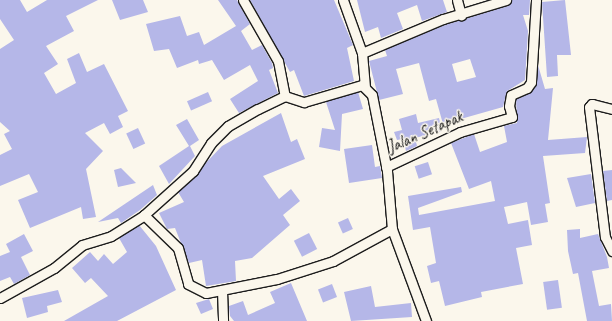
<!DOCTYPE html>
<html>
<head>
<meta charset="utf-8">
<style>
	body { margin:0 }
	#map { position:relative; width:612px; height:321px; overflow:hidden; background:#fbf7ec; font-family:Caveat,sans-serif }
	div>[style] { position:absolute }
	.building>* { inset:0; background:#b5b7e8; transform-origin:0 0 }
	.roads { filter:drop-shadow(1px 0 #1c1c1c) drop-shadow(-1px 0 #1c1c1c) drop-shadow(0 1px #1c1c1c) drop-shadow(0 -1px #1c1c1c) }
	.street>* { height:9px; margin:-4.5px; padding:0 4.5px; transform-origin:4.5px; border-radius:4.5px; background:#fbf7ec }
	span { translate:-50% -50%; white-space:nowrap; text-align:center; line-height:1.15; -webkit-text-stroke:3px #fbf7ec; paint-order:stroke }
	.street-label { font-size:17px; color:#1c1c1c }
</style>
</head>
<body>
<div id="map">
	<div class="building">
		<i style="clip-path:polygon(0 0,20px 0,27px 12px,47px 0,98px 0,66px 16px,74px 31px,46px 46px,58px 64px,44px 73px,56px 94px,76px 83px,67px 59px,79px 53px,87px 72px,104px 64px,128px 111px,118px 116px,123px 127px,110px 134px,104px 123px,85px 133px,103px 151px,86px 169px,96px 217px,83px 219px,81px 207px,30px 228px,18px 200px,38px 192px,29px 174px,0 186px,0 155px,12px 149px,4px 134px,10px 131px,0 122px,0 49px,14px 40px,0 19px)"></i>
		<i style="clip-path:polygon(112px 0,143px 0,148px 12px,120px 20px)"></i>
		<i style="clip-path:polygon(218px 0,237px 0,250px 24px,241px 31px,252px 50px,262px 45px,272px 63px,273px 68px,269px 70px,278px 93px,239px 113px,230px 99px,258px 81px,250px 65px,224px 80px,212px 60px,199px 64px,198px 60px,177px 68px,169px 49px,154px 51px,146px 24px,180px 16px,187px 36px,199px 32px,204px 45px,236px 26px)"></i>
		<i style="clip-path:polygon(250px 0,334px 0,353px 45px,347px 48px,354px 81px,304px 96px,294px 70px,290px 72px)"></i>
		<i style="clip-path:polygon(357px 0,443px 0,447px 12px,422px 21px,417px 5px,397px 13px,403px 29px,381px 38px,378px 27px,365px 32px)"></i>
		<i style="clip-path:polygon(evenodd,512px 0,530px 0,529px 15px,523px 15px,528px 31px,525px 80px,507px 91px,503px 107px,443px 124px,436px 99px,429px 101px,419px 63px,396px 69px,403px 94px,379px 100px,369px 61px,387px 56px,385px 50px,445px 25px,508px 6px,512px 0,470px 59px,476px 77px,457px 82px,452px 64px,470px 59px)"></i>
		<i style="clip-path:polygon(565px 0,571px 55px,557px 55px,558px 76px,547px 77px,542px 2px)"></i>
		<i style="clip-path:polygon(538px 65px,545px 89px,553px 88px,548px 140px,587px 137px,585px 153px,543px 156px,550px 203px,545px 204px,548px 222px,531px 225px,527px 202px,504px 207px,508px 224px,528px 220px,532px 245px,516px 248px,523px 284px,481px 292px,482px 297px,445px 306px,439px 281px,431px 283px,427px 266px,436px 263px,430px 227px,413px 230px,408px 196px,461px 187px,462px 192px,418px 208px,419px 215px,495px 201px,491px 181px,469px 189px,451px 143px,474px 134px,480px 152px,507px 142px,504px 126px,517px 123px,516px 99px,530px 93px,536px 85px)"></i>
		<i style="left:208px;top:92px;width:10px;height:23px;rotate:66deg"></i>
		<i style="clip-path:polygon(358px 92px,363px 109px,342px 114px,340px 151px,319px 147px,322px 128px,335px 130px,326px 102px)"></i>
		<i style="clip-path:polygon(281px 113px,291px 142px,297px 139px,305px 159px,263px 176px,279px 199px,291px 189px,300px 201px,283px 215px,290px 225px,252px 258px,235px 261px,236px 281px,206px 286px,202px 260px,189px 263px,175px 228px,167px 229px,159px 213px,184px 202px,178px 192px,222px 146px)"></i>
		<i style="clip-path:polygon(416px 114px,418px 123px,439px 118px,442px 131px,415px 138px,417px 146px,406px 151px,403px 139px,397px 140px,394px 132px,402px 130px,399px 119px)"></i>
		<i style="clip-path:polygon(187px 119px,199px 140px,190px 146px,195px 156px,169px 184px,159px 166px,189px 146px,176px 125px)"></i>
		<i style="left:138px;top:128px;width:17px;height:13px;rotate:65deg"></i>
		<i style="clip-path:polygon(372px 145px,375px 167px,380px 166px,382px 178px,349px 183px,344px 149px)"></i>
		<i style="left:428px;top:162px;width:13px;height:14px;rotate:72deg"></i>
		<i style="clip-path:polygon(121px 168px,136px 183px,118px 187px,114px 170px)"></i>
		<i style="clip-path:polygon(612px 170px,612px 200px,607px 201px,603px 171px)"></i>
		<i style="clip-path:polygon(591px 174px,595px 203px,576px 207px,567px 178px)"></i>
		<i style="clip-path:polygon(153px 185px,157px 195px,140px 210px,121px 223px,118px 218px,98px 222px)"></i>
		<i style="left:348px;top:218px;width:12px;height:11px;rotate:66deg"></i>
		<i style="clip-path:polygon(139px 225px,156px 246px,176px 290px,117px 321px,64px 321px,108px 296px,91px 278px,85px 283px,72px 268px,90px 252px,98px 261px,104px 254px,113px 264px,127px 252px,119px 238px)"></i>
		<i style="clip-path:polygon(580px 229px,580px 238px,598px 234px,607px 257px,609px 268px,592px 271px,599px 306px,611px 304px,612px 321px,587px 321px,578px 273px,573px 274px,568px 251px,567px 230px)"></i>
		<i style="left:309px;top:233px;width:18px;height:17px;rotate:63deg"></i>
		<i style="clip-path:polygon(24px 234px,33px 251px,21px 257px,30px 275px,14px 284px,10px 277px,0 281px,0 256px,10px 252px,6px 244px)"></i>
		<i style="left:558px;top:280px;width:28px;height:15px;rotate:82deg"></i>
		<i style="clip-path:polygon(291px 283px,307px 321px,234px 321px,230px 316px,229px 306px,243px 301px,248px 315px,275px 303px,270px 292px)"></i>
		<i style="left:332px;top:284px;width:14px;height:15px;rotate:69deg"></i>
		<i style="clip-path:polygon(371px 286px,375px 307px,411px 303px,412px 317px,351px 321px,344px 292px)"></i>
		<i style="clip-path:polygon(58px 290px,62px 302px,47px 306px,48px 312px,27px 318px,22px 298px)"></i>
		<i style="clip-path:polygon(209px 299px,213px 309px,201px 314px,196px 303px)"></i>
	</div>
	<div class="roads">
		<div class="street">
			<i style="left:243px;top:0;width:70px;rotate:60.2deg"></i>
			<i style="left:278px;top:61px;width:36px;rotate:79deg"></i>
			<i style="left:343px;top:0;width:56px;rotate:70.3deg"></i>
			<i style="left:362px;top:53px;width:33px;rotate:85deg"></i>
			<i style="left:457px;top:0;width:16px;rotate:75deg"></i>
			<i style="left:362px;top:53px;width:88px;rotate:-22.8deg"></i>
			<i style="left:443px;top:19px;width:66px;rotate:-16.8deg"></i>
			<i style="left:612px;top:109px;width:21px;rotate:-166deg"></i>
			<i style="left:592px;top:104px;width:4px;rotate:135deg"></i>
			<i style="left:589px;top:107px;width:131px;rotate:83deg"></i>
			<i style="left:605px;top:237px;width:16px;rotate:63deg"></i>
			<i style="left:386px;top:167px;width:82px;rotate:-25.3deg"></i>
			<i style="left:460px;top:132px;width:54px;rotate:-16.1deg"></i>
			<i style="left:512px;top:117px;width:11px;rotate:-105deg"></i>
			<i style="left:509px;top:106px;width:11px;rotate:-80deg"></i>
			<i style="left:511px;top:95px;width:17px;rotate:-24deg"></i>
			<i style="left:527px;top:88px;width:7px;rotate:-56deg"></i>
			<i style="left:531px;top:82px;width:82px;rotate:-86.5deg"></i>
			<i style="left:144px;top:215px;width:47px;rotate:44.1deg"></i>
			<i style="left:178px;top:248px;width:37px;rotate:74deg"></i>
			<i style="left:188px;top:284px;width:20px;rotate:27deg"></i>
			<i style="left:206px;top:293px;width:72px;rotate:-11.2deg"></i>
			<i style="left:277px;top:279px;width:59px;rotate:-17.8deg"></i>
			<i style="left:333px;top:261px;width:67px;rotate:-28.5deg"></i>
			<i style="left:222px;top:290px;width:31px;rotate:88deg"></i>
			<i style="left:0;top:298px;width:62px;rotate:-29.1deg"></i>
			<i style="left:54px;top:268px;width:36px;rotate:-39deg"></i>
			<i style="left:82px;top:245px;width:30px;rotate:-17deg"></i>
			<i style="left:111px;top:236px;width:39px;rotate:-32deg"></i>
			<i style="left:144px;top:215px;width:66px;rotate:-41.9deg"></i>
			<i style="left:193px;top:171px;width:33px;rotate:-57deg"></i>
			<i style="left:211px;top:143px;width:24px;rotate:-45deg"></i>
			<i style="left:228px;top:126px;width:34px;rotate:-30deg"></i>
			<i style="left:258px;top:109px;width:30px;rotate:-26deg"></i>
			<i style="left:285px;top:96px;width:20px;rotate:18deg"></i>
			<i style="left:304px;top:102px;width:60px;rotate:-16.3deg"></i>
			<i style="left:362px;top:85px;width:14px;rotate:45deg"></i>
			<i style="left:372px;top:95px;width:77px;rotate:78.8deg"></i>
			<i style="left:387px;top:171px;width:58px;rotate:85.1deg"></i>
			<i style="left:392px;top:229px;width:98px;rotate:69.7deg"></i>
		</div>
	</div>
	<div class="street-label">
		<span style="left:425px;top:132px;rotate:-24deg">Jalan Setapak</span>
	</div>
</div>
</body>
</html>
